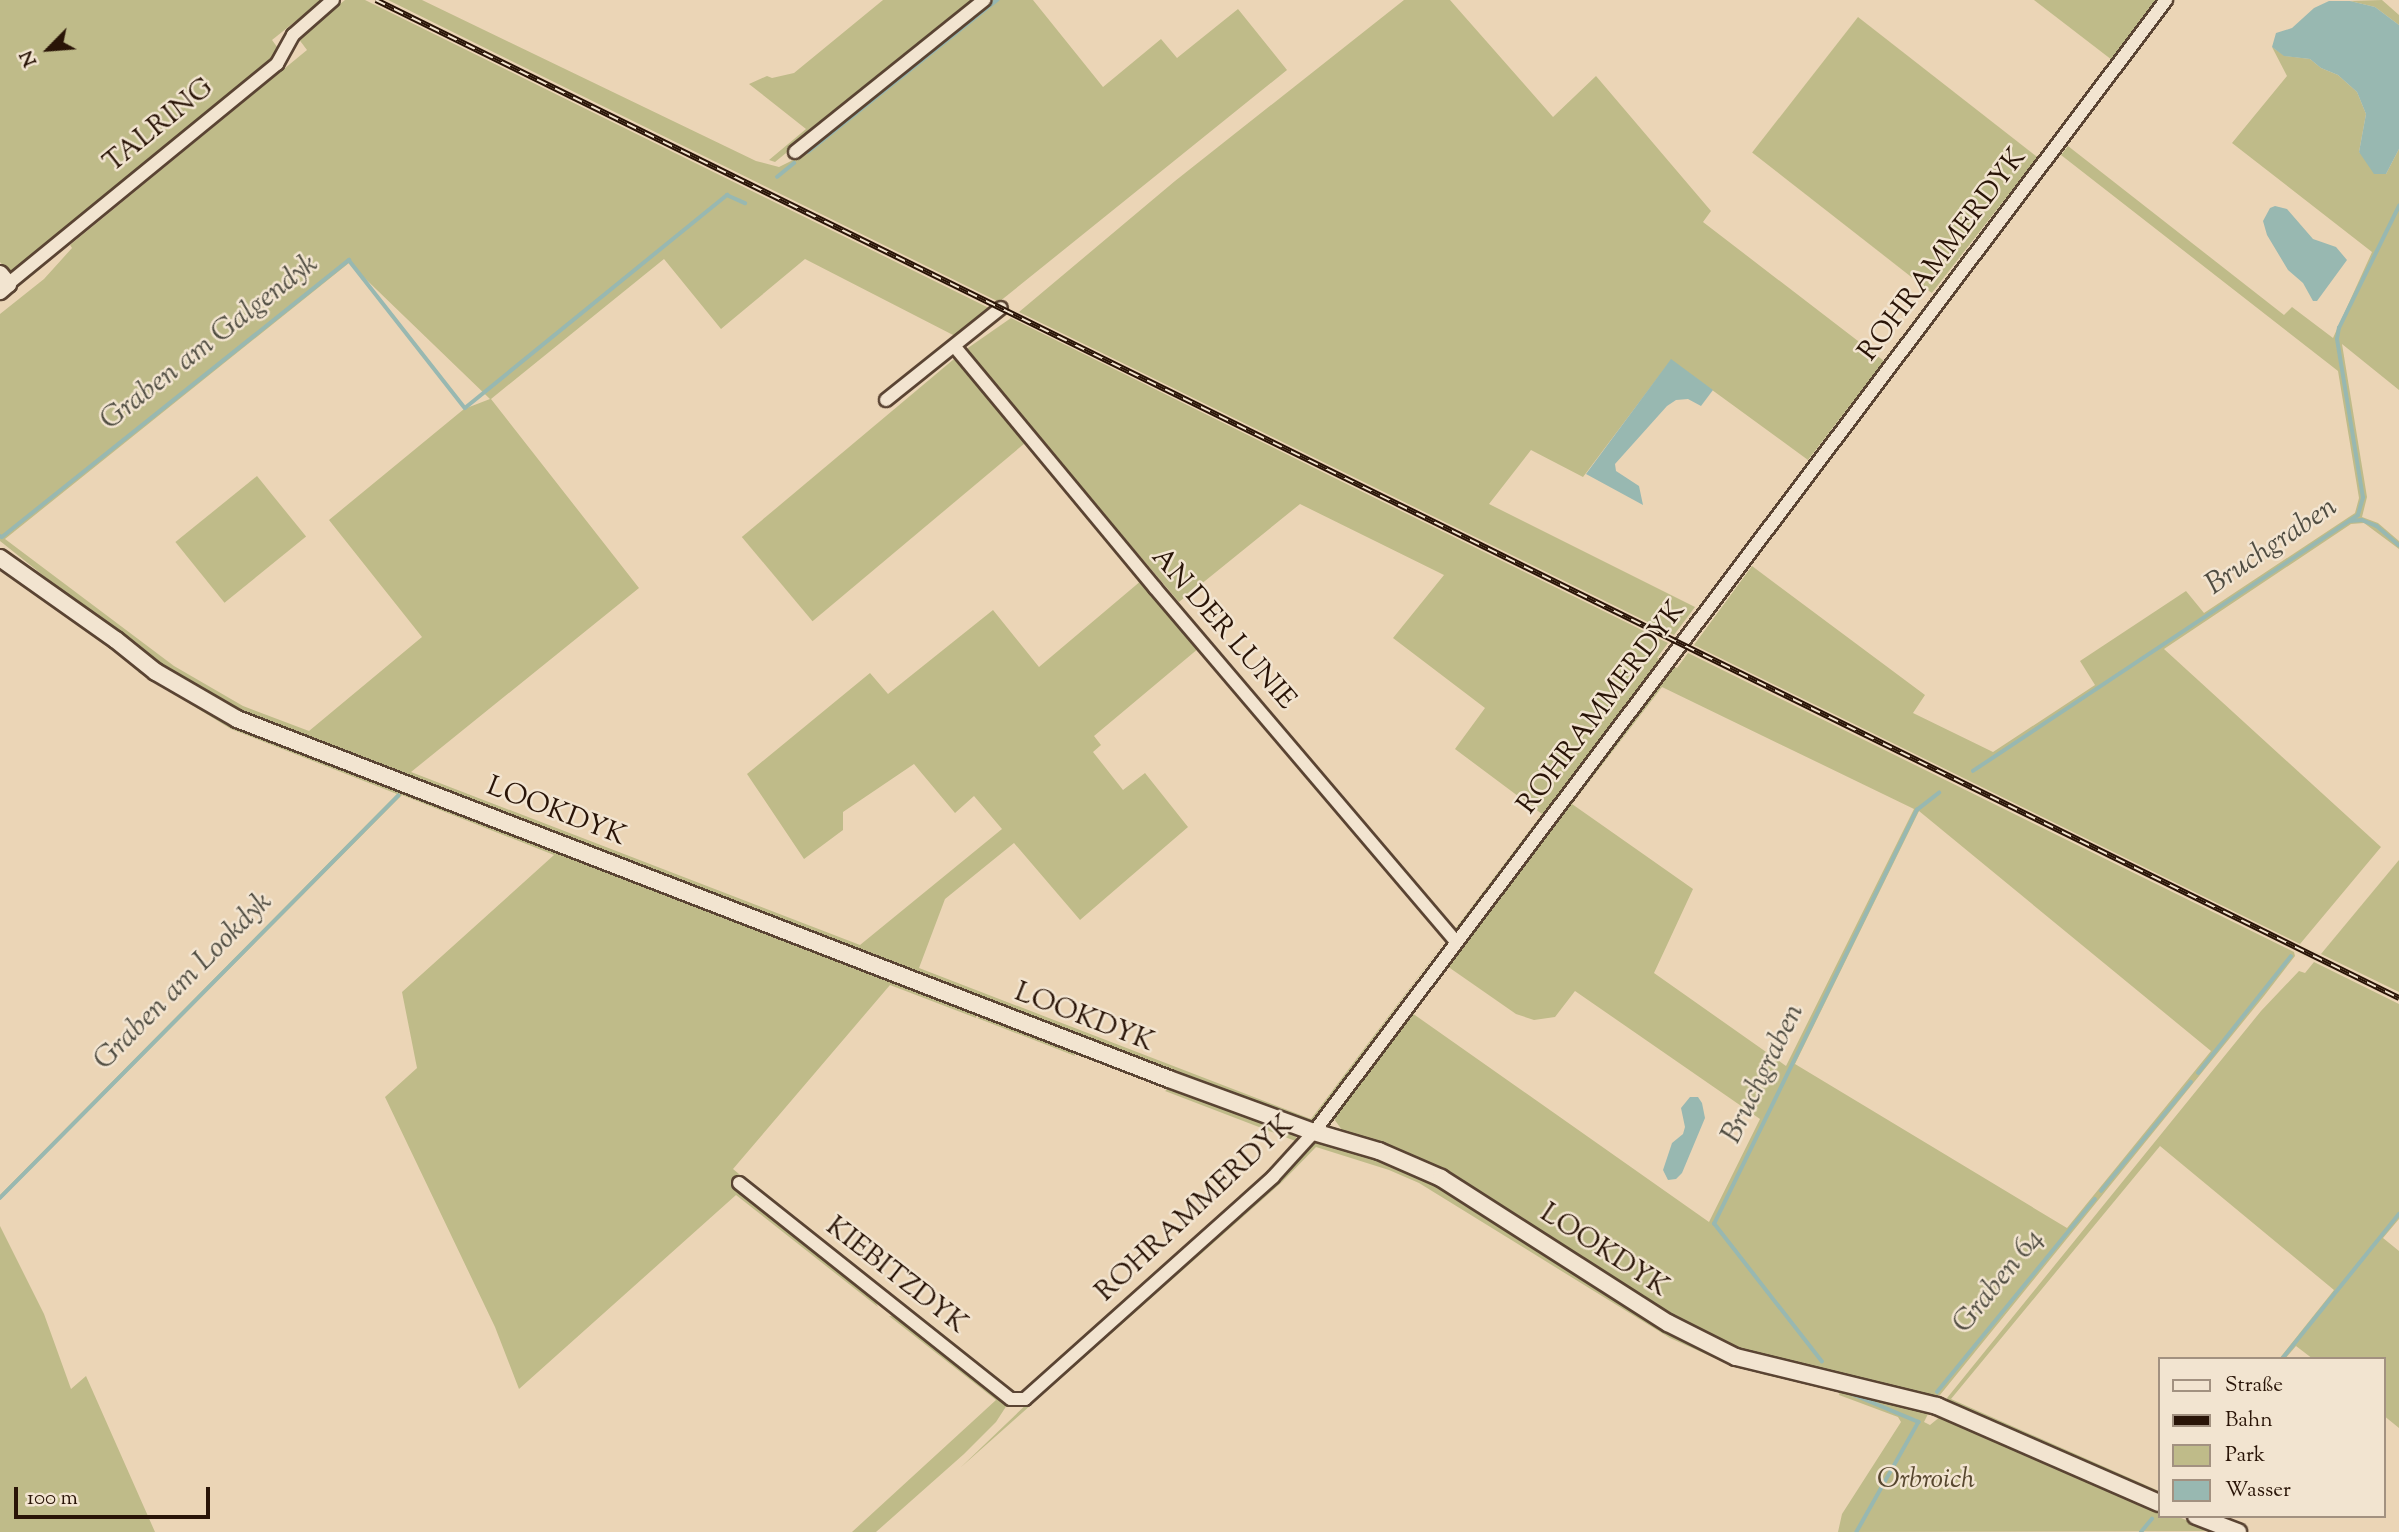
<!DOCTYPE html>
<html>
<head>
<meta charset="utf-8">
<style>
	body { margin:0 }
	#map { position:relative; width:2399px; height:1532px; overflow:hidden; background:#ebd5b6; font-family:"Sorts Mill Goudy",serif }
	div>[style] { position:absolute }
	.green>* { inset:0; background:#bfbb89; transform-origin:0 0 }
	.water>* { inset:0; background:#98b8b1 }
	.stream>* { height:3.5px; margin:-1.75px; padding:0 1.75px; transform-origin:1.75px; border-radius:1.75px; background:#98b8b1 }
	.roads { filter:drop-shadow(2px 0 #5a4433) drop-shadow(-2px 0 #5a4433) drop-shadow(0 2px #5a4433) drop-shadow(0 -2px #5a4433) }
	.minor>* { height:12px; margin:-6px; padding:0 6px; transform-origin:6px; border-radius:6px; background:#f2e4d0 }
	.tertiary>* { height:16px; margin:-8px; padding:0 8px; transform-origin:8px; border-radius:8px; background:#f2e4d0 }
	.rail>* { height:6px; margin-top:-3px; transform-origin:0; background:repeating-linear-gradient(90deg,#f2e4d0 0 10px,#291407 0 20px); box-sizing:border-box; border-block:2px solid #291407 }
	span { translate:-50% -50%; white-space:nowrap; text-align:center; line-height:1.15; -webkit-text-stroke:5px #f2e4d0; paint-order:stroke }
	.street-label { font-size:28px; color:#291407 }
	.park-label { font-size:28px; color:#56462e; font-style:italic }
	.water-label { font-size:30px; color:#504d42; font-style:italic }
	.legend { position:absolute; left:2158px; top:1357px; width:228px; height:161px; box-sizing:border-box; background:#f2e4d0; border:2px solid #a29180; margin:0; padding:9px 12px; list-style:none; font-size:21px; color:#291407 }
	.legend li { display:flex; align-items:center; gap:14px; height:35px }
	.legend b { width:35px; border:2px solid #a29180 }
	.north { position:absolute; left:14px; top:14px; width:70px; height:70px; -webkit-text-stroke:5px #f2e4d0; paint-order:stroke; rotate:245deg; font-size:19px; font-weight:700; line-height:28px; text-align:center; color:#291407 }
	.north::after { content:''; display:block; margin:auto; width:24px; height:32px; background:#291407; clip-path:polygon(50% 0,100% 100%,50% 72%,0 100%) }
	.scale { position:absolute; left:14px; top:1487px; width:196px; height:32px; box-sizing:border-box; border:4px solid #291407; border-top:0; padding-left:9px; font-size:21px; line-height:24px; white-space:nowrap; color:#291407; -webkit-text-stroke:5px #f2e4d0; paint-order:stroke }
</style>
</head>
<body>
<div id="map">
	<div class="green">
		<i style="clip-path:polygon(0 0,322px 0,272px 40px,280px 51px,9px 273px,0 262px)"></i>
		<i style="clip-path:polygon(evenodd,345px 0,365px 0,991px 309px,955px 336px,805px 259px,721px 329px,664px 259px,491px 399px,639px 588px,411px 772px,860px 945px,1002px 829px,974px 796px,955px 813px,914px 764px,843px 812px,843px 830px,804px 859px,747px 774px,870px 673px,888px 694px,993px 610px,1039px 667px,1142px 580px,1199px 648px,1094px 736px,1101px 745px,1093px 752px,1123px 790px,1145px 773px,1188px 827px,1080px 920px,1014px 843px,945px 899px,919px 968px,1311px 1119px,1446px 940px,1313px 1120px,1306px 1123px,232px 711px,152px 662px,0 541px,0 314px,44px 279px,72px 248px,70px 245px,307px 50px,298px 38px,345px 0,349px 263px,490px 399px,464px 409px,329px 520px,422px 637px,309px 731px,243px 706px,174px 666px,5px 539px,349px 263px)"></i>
		<i style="clip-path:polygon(388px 0,422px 0,756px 161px,779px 167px,793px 160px,991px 0,1033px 0,1103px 87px,1161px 39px,1177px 58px,1238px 9px,1287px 70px,999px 302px)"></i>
		<i style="clip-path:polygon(883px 0,974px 0,775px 162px,769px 160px,806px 129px,749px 84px,767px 76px,772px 78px,794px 73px)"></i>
		<i style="clip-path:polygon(1404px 0,1450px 0,1553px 117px,1596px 76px,1711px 211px,1703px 222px,1884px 361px,1808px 460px,1671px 360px,1583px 477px,1531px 450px,1489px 504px,1695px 607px,1674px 635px,1019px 312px,1175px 181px)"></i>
		<i style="clip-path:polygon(2034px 0,2157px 0,2112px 60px)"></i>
		<i style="clip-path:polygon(2382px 0,2399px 15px,2399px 25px,2375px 7px,2350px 1px)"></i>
		<i style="left:1858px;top:17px;width:228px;height:172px;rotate:38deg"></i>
		<i style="clip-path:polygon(2272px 47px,2285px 56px,2310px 59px,2321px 68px,2338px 75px,2357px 92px,2366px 114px,2359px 152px,2386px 174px,2399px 149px,2399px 390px,2342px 344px,2367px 497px,2362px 517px,2378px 523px,2399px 541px,2399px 549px,2364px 523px,2351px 524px,2164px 649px,2381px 847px,2300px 944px,1694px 645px,1752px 566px,1925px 695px,1913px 713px,1993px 752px,2095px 685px,2080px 661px,2186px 591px,2204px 613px,2355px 513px,2359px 498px,2338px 371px,2061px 155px,2068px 146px,2284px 315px,2292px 307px,2333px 338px,2372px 252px,2232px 143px,2287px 76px)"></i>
		<i style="clip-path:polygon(1011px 318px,1668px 643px,1657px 658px,1665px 662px,1458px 929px,1455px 929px,1542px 814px,1455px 749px,1485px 708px,1393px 638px,1444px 575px,1300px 504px,1179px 602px,965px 350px)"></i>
		<i style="left:954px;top:359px;width:110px;height:277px;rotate:50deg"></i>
		<i style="left:257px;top:476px;width:78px;height:105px;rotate:51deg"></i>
		<i style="clip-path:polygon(evenodd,1688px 653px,2294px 952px,2295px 956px,2264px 996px,1940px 1395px,1921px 1395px,1873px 1380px,1740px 1351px,1692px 1330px,1544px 1237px,1345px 1134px,1334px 1119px,1334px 1110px,1671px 665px,1677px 668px,1688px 653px,1662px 687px,1914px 809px,1786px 1066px,1654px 973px,1693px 889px,1572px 804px,1662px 687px,1688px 653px,1919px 811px,2211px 1051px,2067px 1228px,1795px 1064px,1919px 811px,1688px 653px,1447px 966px,1516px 1014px,1534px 1020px,1555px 1017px,1575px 991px,1760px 1119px,1709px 1222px,1412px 1013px,1447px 966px)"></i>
		<i style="clip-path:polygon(145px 667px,197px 704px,978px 1010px,976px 1018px,890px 985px,733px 1169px,745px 1179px,739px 1190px,870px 1293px,878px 1307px,736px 1195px,519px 1389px,495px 1327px,385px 1097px,417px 1068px,402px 992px,554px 855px,402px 795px,0 1200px,0 1195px,397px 794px,231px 729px,138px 672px)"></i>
		<i style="clip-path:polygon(2399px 860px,2399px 992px,2321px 954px)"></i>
		<i style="clip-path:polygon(2314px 962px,2399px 1004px,2399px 1219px,2383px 1238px,2399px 1251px,2399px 1428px,2383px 1415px,2383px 1359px,2313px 1359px,2296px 1346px,2285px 1359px,2279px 1359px,2334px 1290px,2160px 1146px,1951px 1399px,2159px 1491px,2159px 1497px,1949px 1405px,1947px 1398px,2261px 1011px,2299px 971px,2305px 973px)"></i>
		<i style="clip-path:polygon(988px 1014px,1073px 1048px,1075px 1056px,977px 1018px)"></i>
		<i style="clip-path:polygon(1172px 1086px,1293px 1131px,1298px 1142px,1165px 1091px)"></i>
		<i style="clip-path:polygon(1317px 1139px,1330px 1141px,1447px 1185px,1663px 1326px,1926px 1410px,1928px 1414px,1924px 1422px,1930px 1425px,1941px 1416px,2159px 1510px,2159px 1516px,2176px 1516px,2214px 1531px,1838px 1532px,1842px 1514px,1901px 1422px,1898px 1417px,1839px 1395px,1840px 1390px,1765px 1375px,1721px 1361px,1670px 1338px,1419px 1183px,1389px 1170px,1316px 1147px,1282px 1182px,960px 1468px,1031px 1400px,1156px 1292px,1278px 1179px)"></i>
		<i style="clip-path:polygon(0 1226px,44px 1314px,71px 1389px,86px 1376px,155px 1532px,0 1532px)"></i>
		<i style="clip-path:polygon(889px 1316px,901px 1317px,1007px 1405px,996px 1422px,964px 1454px,876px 1532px,852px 1532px,996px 1400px)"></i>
	</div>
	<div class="water">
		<i style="clip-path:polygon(2329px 1px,2350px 1px,2375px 7px,2399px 25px,2399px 149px,2386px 174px,2374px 174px,2359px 152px,2366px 114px,2357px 92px,2338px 75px,2321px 68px,2310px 59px,2284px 56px,2272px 47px,2276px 33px,2292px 28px,2314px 8px)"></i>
		<i style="clip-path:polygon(2275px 206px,2287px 209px,2313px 239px,2336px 247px,2347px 260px,2317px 301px,2313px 301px,2303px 283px,2288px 270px,2267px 235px,2263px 221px,2270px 208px)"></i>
		<i style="clip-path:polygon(1671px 359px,1713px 390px,1701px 406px,1688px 399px,1676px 400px,1667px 406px,1615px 464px,1616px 471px,1639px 486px,1643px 505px,1586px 474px)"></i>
		<i style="clip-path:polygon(1690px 1097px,1698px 1097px,1702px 1103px,1705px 1118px,1682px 1173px,1676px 1179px,1668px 1180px,1663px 1170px,1672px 1143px,1683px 1134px,1685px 1127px,1681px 1108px)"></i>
	</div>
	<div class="stream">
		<i style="left:808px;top:152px;width:243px;rotate:-38.8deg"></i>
		<i style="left:777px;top:177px;width:22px;rotate:-39deg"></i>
		<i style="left:2350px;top:521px;width:12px;rotate:-5deg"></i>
		<i style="left:2362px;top:520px;width:16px;rotate:22deg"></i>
		<i style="left:2377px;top:526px;width:29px;rotate:41deg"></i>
		<i style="left:0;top:536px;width:2px;rotate:27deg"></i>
		<i style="left:2px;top:537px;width:444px;rotate:-38.6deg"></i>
		<i style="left:349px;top:260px;width:188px;rotate:51.9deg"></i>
		<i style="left:465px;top:408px;width:338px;rotate:-39.1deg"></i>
		<i style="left:727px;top:195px;width:20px;rotate:24deg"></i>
		<i style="left:1973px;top:771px;width:462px;rotate:-33.6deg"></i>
		<i style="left:2358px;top:515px;width:18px;rotate:-74deg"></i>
		<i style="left:2363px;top:498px;width:161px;rotate:-99.3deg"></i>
		<i style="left:2337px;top:339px;width:11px;rotate:-80deg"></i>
		<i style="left:2339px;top:328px;width:136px;rotate:-63.8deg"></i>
		<i style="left:2198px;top:1073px;width:149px;rotate:-51.5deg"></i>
		<i style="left:2101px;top:1191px;width:141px;rotate:-50.5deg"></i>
		<i style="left:0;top:1198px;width:566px;rotate:-45.29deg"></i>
		<i style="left:2282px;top:1359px;width:186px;rotate:-51.1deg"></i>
		<i style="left:1822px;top:1362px;width:175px;rotate:-128deg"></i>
		<i style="left:1714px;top:1224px;width:461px;rotate:-63.9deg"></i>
		<i style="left:1917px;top:810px;width:28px;rotate:-38deg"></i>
		<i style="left:1845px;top:1391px;width:80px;rotate:22.7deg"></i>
		<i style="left:1919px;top:1422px;width:126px;rotate:119.4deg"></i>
		<i style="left:1937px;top:1392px;width:249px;rotate:-50.7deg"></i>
		<i style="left:2141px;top:1532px;width:17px;rotate:-50deg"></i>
	</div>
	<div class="roads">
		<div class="minor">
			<i style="left:795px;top:152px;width:243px;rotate:-38.8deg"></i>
			<i style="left:8px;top:284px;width:348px;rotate:-39.3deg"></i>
			<i style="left:277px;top:64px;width:33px;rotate:-61deg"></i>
			<i style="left:293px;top:35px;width:53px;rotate:-41.2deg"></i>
			<i style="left:955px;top:347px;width:313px;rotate:50.3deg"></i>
			<i style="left:1155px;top:588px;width:463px;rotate:49.6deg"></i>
			<i style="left:886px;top:400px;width:147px;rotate:-38.7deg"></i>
			<i style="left:739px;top:1183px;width:347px;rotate:38.5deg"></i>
			<i style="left:1011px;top:1399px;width:14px"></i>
			<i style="left:1025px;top:1399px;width:333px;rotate:-41.8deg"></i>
			<i style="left:1273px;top:1177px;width:61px;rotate:-47.7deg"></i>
			<i style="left:1314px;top:1132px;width:1417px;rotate:-53.03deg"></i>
		</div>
		<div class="tertiary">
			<i style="left:0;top:274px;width:13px;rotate:51deg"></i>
			<i style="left:8px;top:284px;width:11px;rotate:139deg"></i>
			<i style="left:0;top:558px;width:142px;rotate:35.3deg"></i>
			<i style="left:116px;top:640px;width:51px;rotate:38.7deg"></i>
			<i style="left:156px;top:672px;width:94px;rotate:30.1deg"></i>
			<i style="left:237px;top:719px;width:999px;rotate:21.12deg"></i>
			<i style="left:1169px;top:1079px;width:154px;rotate:20.1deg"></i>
			<i style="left:1314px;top:1132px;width:68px;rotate:16.3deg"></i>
			<i style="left:1379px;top:1151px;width:68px;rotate:23.5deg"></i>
			<i style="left:1441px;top:1178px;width:269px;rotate:32.6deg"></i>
			<i style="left:1668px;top:1323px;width:76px;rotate:26.6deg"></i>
			<i style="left:1736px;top:1357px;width:207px;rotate:13.7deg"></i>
			<i style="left:1937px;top:1406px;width:242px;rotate:23.6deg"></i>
			<i style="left:2196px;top:1516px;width:45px;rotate:20.9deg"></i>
		</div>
	</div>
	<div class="rail">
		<i style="left:376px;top:0;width:2256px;rotate:26.26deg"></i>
	</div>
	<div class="street-label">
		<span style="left:159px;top:126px;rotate:-39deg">TALRING</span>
		<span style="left:1943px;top:255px;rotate:-53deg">ROHRAMMERDYK</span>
		<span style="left:1223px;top:629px;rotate:49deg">AN DER LUNIE</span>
		<span style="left:1602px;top:708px;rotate:-53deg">ROHRAMMERDYK</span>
		<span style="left:556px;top:812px;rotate:21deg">LOOKDYK</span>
		<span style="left:1084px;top:1018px;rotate:21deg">LOOKDYK</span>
		<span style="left:1195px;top:1209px;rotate:-43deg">ROHRAMMERDYK</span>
		<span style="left:1604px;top:1251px;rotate:33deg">LOOKDYK</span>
		<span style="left:896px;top:1276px;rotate:38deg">KIEBITZDYK</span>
	</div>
	<div class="park-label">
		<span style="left:1926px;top:1480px">Orbroich</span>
	</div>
	<div class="water-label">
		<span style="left:210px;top:343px;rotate:-38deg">Graben am Galgendyk</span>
		<span style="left:2272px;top:547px;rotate:-34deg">Bruchgraben</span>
		<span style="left:184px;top:982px;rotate:-45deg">Graben am Lookdyk</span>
		<span style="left:1764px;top:1074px;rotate:-64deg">Bruchgraben</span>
		<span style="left:1999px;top:1282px;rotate:-51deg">Graben 64</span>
	</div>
	<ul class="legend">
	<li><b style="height:9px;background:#f2e4d0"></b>Straße</li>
	<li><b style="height:9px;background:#291407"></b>Bahn</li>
	<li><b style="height:19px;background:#bfbb89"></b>Park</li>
	<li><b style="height:19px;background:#98b8b1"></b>Wasser</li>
	</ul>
	<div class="north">N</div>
	<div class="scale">100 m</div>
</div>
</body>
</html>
